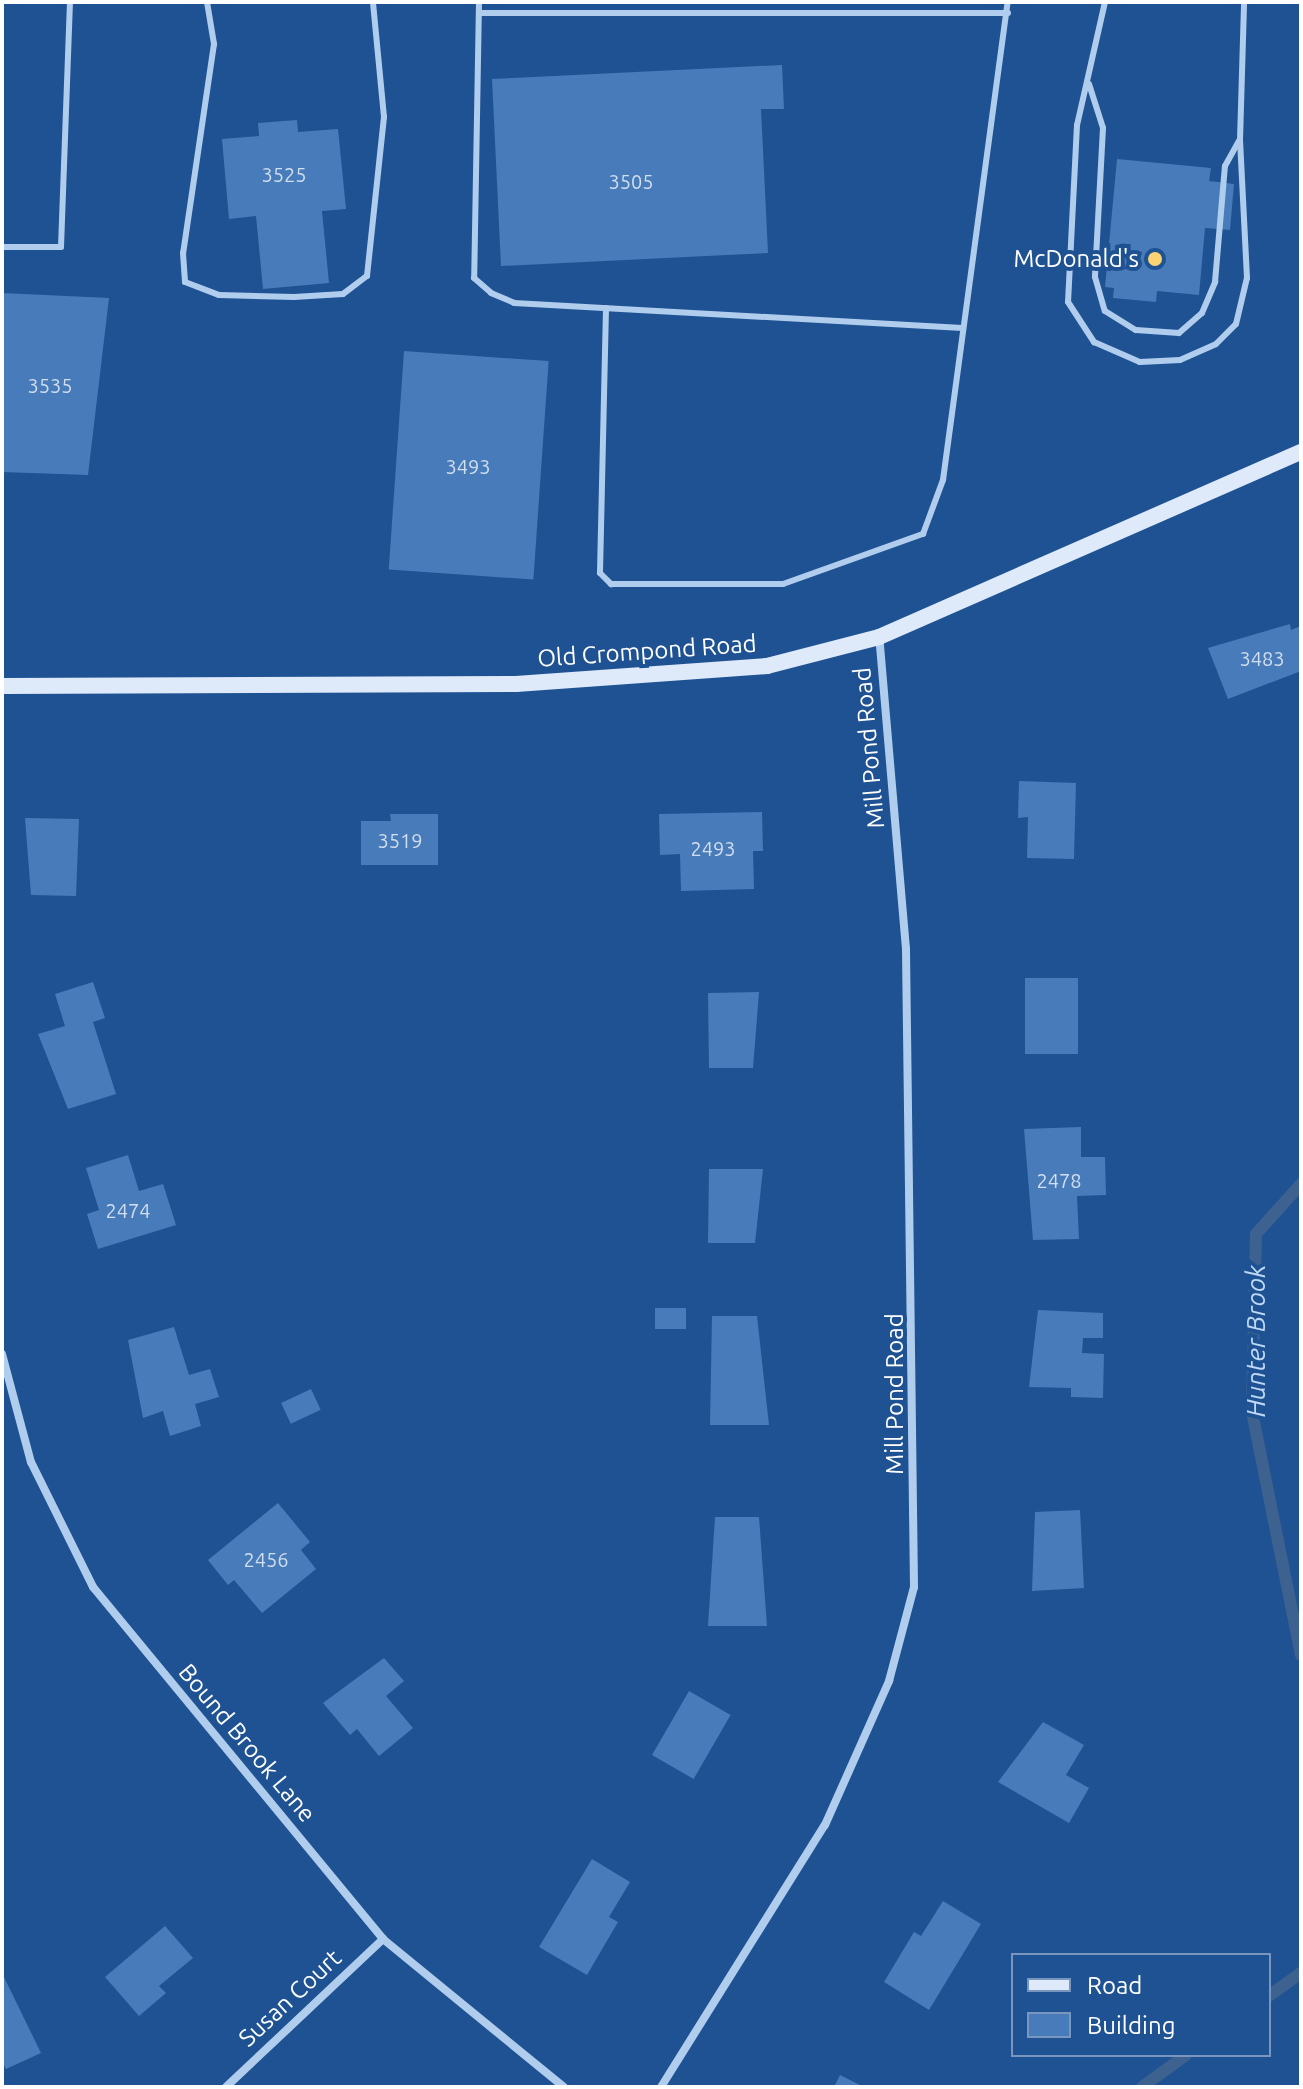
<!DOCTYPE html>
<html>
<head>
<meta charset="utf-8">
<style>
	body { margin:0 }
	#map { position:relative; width:1303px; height:2089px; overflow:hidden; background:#1f5293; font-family:Ubuntu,sans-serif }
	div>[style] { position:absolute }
	.stream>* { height:12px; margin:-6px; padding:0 6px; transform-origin:6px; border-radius:6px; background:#3e6290 }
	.building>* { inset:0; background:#487bb9; transform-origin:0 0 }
	.lane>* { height:6px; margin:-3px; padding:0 3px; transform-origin:3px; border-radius:3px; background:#b1cdee }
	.street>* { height:8px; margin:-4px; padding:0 4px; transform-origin:4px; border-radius:4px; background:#b1cdee }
	.secondary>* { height:16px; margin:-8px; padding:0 8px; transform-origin:8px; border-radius:8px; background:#deeafa }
	.dots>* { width:22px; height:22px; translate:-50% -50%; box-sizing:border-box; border:4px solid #1f5293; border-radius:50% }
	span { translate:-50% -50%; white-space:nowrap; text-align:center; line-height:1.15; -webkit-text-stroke:8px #1f5293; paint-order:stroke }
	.number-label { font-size:20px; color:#d1deee }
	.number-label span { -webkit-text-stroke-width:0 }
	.poi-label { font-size:24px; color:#fff }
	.right { translate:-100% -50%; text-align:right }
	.street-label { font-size:24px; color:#fff }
	.water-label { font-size:26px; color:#bed7f4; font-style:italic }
	.frame { position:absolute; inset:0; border:4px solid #fff; pointer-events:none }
	.legend { position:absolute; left:1011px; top:1953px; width:260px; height:104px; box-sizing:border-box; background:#1f5293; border:2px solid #7997be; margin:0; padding:10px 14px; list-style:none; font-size:24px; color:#fff }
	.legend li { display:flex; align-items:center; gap:16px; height:40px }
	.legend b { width:40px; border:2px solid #7997be }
</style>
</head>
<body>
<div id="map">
	<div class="stream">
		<i style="left:1301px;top:1184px;width:67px;rotate:132deg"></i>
		<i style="left:1256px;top:1234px;width:178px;rotate:91.3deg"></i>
		<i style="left:1252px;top:1412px;width:248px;rotate:78.6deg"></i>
		<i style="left:1269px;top:1996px;width:39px;rotate:-36deg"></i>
		<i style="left:1142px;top:2087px;width:54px;rotate:-36deg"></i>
	</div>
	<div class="building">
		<i style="clip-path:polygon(782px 65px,784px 109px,761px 109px,768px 253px,501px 266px,492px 79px)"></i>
		<i style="clip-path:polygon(297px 120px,298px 132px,338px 129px,346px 209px,322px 211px,329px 283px,263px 289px,256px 216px,229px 219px,222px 139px,259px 136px,258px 123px)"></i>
		<i style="clip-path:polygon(1117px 159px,1211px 168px,1209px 181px,1234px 184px,1230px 230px,1205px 228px,1199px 295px,1157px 291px,1156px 302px,1113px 298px,1114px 288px,1105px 287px)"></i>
		<i style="clip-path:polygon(2px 293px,109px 298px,88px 475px,2px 472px)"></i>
		<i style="left:404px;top:351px;width:145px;height:219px;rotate:4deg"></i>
		<i style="clip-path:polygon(1290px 624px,1291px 630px,1301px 626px,1301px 671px,1228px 699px,1208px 648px)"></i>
		<i style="clip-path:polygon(1019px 781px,1076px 783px,1074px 859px,1027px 858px,1028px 817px,1018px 818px)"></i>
		<i style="clip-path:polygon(762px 812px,763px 851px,753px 851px,754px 889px,681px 891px,680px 854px,660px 855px,659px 814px)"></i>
		<i style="clip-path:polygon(390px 814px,438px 814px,438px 865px,361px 865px,361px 821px,391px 821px)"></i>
		<i style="clip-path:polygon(25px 818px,79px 819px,76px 896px,31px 895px)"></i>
		<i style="left:1025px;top:978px;width:53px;height:76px"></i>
		<i style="clip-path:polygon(93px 982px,105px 1018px,93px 1022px,116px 1094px,68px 1109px,38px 1034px,65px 1026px,55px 994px)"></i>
		<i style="clip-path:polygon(759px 992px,753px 1068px,709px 1068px,708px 993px)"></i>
		<i style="clip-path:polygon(1081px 1127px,1081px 1157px,1105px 1157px,1106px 1195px,1077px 1196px,1079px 1239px,1033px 1240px,1024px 1129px)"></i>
		<i style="clip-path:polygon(128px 1155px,139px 1191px,163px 1184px,176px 1225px,98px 1249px,87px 1214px,99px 1210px,86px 1168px)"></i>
		<i style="clip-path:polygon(709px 1169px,763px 1169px,755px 1243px,708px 1243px)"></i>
		<i style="left:655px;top:1308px;width:31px;height:21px"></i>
		<i style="clip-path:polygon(1038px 1310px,1103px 1313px,1103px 1338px,1083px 1338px,1082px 1353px,1104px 1354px,1103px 1398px,1071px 1397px,1071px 1388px,1029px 1387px)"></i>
		<i style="clip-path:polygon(712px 1316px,757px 1316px,769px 1425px,710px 1425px)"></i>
		<i style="clip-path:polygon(174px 1327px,189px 1375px,210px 1369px,219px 1397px,195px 1404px,201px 1426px,170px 1436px,163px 1411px,143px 1418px,128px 1340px)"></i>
		<i style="left:311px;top:1389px;width:23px;height:33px;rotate:65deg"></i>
		<i style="clip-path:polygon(278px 1503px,310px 1542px,301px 1550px,316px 1569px,262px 1613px,234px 1580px,228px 1585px,208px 1560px)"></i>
		<i style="clip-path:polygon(1080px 1510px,1084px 1588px,1032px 1591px,1035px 1512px)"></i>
		<i style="clip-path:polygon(715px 1517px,759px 1517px,767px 1626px,708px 1626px)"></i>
		<i style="clip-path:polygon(384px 1658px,404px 1681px,386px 1696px,413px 1728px,379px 1756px,357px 1729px,350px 1735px,323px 1703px)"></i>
		<i style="left:689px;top:1691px;width:48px;height:74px;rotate:30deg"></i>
		<i style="clip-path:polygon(1043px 1722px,1084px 1745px,1066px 1775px,1089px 1788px,1069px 1823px,998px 1782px)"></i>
		<i style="clip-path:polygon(592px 1859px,630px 1882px,609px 1917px,618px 1922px,587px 1975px,539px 1947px)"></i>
		<i style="clip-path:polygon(943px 1901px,981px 1924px,929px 2010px,884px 1982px,914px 1932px,921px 1936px)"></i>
		<i style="clip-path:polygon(165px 1926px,193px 1958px,159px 1986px,166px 1993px,139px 2016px,105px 1977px)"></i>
		<i style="clip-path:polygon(2px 1973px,41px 2053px,6px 2069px,2px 2061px)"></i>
		<i style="clip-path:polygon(840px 2075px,864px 2087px,834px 2087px)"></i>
	</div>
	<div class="lane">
		<i style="left:207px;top:2px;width:43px;rotate:80.5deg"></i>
		<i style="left:214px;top:44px;width:211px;rotate:98.4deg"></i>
		<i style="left:183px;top:253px;width:29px;rotate:86deg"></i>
		<i style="left:185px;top:282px;width:36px;rotate:21deg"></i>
		<i style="left:219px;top:295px;width:75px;rotate:1.5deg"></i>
		<i style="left:294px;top:297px;width:49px;rotate:-3.5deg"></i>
		<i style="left:343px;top:294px;width:30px;rotate:-37deg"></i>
		<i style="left:367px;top:276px;width:160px;rotate:-83.9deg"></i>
		<i style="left:384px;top:117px;width:116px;rotate:-95.5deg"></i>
		<i style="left:479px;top:2px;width:276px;rotate:91deg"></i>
		<i style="left:474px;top:278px;width:23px;rotate:41deg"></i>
		<i style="left:491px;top:293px;width:25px;rotate:23deg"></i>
		<i style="left:514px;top:303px;width:449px;rotate:3.2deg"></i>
		<i style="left:1105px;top:2px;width:126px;rotate:102.8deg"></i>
		<i style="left:1077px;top:125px;width:177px;rotate:92.9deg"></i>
		<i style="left:1068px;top:302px;width:48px;rotate:57deg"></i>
		<i style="left:1094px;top:342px;width:50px;rotate:23.5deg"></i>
		<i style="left:1140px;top:362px;width:40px;rotate:-2.9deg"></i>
		<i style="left:1180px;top:360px;width:39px;rotate:-24deg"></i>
		<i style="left:1216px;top:344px;width:28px;rotate:-45deg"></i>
		<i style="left:1236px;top:324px;width:47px;rotate:-76.6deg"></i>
		<i style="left:1247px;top:278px;width:138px;rotate:-92.9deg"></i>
		<i style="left:1240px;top:140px;width:138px;rotate:-88.3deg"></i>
		<i style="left:479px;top:13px;width:529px"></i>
		<i style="left:1089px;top:84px;width:46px;rotate:72.3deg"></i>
		<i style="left:1103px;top:128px;width:149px;rotate:93.1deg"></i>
		<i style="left:1095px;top:277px;width:35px;rotate:74deg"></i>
		<i style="left:1105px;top:311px;width:36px;rotate:32deg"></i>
		<i style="left:1136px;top:330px;width:43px;rotate:4deg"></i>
		<i style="left:1179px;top:333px;width:30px;rotate:-41deg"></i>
		<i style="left:1202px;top:313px;width:34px;rotate:-67deg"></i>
		<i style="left:1215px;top:282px;width:116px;rotate:-85.1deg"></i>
		<i style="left:1225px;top:166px;width:29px;rotate:-61deg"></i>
		<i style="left:2px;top:247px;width:59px"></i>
		<i style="left:61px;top:247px;width:245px;rotate:-87.9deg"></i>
		<i style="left:606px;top:308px;width:265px;rotate:91.3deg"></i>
		<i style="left:600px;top:573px;width:16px;rotate:45deg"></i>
		<i style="left:611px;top:584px;width:172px"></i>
		<i style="left:783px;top:584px;width:149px;rotate:-19.7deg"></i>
		<i style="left:923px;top:534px;width:58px;rotate:-69.7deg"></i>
		<i style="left:943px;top:480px;width:482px;rotate:-82.3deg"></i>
	</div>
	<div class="street">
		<i style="left:2px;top:1354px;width:112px;rotate:75deg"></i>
		<i style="left:31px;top:1462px;width:140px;rotate:63.6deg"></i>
		<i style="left:93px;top:1587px;width:456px;rotate:50.5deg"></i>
		<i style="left:383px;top:1939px;width:234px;rotate:39.3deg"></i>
		<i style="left:226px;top:2087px;width:216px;rotate:-43.3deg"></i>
		<i style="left:661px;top:2087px;width:309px;rotate:-58deg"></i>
		<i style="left:825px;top:1825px;width:158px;rotate:-66deg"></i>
		<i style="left:889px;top:1681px;width:97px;rotate:-75.1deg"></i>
		<i style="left:914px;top:1587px;width:638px;rotate:-90.72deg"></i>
		<i style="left:906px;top:949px;width:313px;rotate:-94.9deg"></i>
	</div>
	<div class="secondary">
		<i style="left:2px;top:686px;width:514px;rotate:-0.22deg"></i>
		<i style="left:516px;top:684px;width:252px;rotate:-4.1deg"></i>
		<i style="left:767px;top:666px;width:116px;rotate:-14.5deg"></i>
		<i style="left:879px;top:637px;width:461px;rotate:-23.7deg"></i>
	</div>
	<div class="dots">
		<i style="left:1155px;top:259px;background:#fbd372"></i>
	</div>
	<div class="number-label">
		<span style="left:284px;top:174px">3525</span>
		<span style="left:631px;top:181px">3505</span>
		<span style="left:50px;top:385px">3535</span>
		<span style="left:468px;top:466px">3493</span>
		<span style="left:1262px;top:658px">3483</span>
		<span style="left:400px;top:840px">3519</span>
		<span style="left:713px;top:848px">2493</span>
		<span style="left:1059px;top:1180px">2478</span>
		<span style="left:128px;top:1210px">2474</span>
		<span style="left:266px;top:1559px">2456</span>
	</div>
	<div class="poi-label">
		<span class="right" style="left:1139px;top:259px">McDonald's</span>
	</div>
	<div class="street-label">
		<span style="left:647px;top:651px;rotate:-4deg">Old Crompond Road</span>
		<span style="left:869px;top:748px;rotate:-95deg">Mill Pond Road</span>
		<span style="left:895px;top:1394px;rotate:-90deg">Mill Pond Road</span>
		<span style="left:247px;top:1743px;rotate:50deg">Bound Brook Lane</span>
		<span style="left:290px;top:1998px;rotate:-43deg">Susan Court</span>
	</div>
	<div class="water-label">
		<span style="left:1256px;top:1341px;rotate:-90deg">Hunter Brook</span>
	</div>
	<div class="frame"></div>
	<ul class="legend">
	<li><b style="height:10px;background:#deeafa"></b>Road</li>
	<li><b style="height:22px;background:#487bb9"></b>Building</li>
	</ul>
</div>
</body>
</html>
